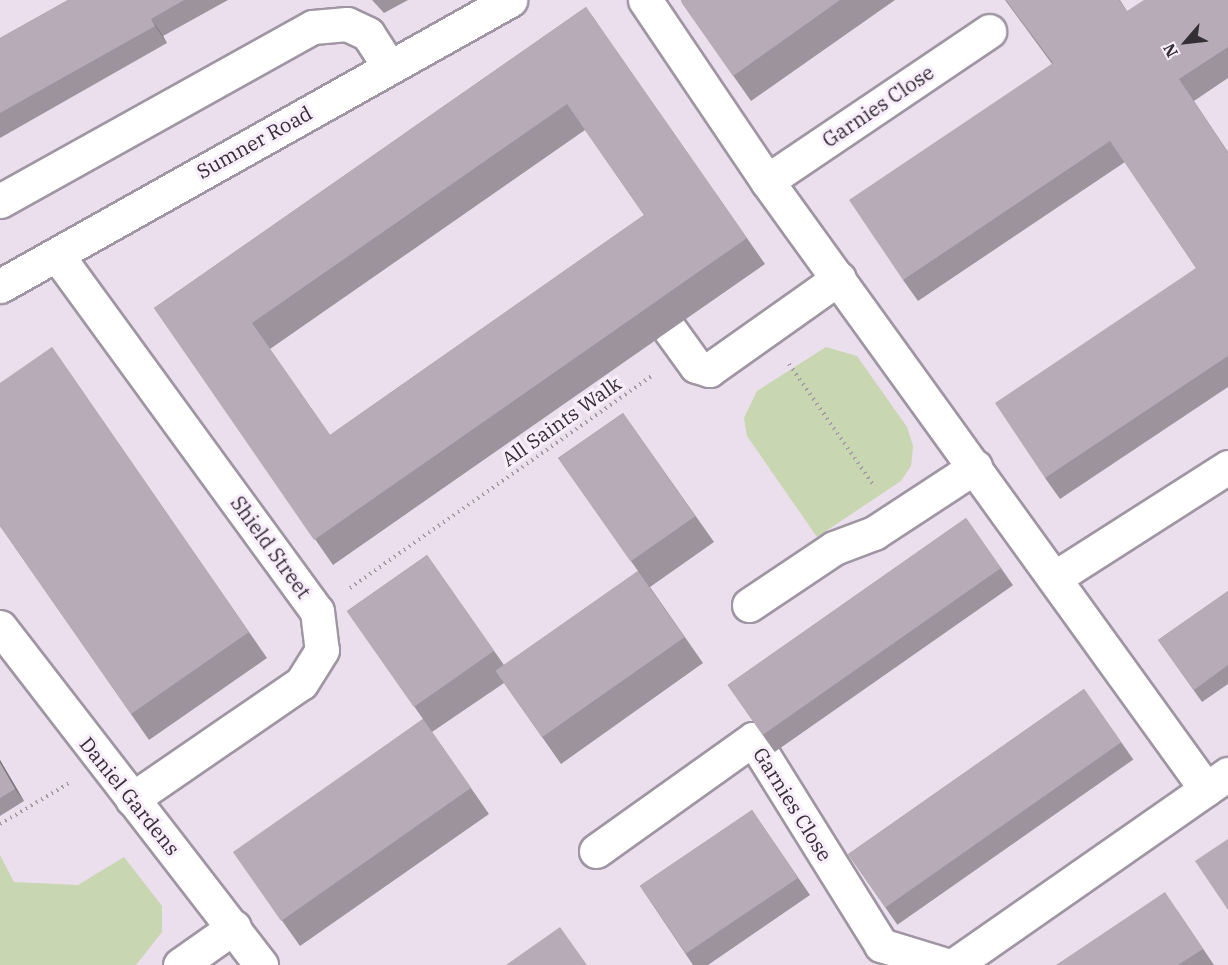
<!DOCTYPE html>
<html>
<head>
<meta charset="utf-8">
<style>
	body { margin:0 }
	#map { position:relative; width:1228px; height:965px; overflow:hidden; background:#ebdfed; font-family:"IBM Plex Serif",serif }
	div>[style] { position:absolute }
	.green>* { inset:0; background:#c8d6b1 }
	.path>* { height:4px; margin-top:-2px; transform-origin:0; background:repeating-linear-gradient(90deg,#a299a3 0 1.5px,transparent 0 6px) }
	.roads { filter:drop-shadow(2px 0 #a096a3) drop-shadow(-2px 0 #a096a3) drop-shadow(0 2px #a096a3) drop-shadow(0 -2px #a096a3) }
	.minor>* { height:33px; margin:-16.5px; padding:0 16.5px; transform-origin:16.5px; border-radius:16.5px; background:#fff }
	.wall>* { inset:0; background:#9d939d; transform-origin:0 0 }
	.shaded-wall>* { inset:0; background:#807880 }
	.building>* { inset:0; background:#b7abb7; transform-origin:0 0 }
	span { translate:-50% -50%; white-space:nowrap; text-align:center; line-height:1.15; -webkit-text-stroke:6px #f8edfb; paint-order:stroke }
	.street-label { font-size:20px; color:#342f35 }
	.north { position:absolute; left:1156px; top:12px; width:60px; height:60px; -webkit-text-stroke:4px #f8edfb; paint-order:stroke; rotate:242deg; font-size:16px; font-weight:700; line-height:24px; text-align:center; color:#342f35 }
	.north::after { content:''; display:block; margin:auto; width:21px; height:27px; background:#342f35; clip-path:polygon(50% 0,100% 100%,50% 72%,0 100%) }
</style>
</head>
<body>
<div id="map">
	<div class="green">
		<i style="clip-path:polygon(826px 347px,857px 356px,907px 427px,913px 446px,911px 466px,901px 481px,817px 537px,747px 436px,744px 418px,757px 391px)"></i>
		<i style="clip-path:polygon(0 855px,14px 882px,78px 885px,124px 857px,162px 906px,162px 932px,136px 965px,0 965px)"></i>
	</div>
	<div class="path">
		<i style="left:789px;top:364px;width:149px;rotate:55.1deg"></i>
		<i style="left:350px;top:588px;width:370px;rotate:-35.1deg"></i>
		<i style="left:0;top:824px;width:80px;rotate:-30.7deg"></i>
	</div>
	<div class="roads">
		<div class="minor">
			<i style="left:645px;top:0;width:218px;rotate:56deg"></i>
			<i style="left:767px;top:181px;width:750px;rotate:54.17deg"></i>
			<i style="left:767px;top:181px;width:268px;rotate:-34deg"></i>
			<i style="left:0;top:201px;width:358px;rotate:-29.1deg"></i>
			<i style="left:313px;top:27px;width:34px;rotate:-5deg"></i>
			<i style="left:347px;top:24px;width:23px;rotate:25deg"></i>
			<i style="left:368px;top:34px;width:38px;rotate:57deg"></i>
			<i style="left:57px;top:255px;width:441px;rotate:53.9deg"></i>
			<i style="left:317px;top:611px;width:39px;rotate:83deg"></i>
			<i style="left:322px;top:650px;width:39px;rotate:122deg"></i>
			<i style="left:301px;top:683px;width:205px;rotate:145.5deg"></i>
			<i style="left:0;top:286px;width:585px;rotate:-29.28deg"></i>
			<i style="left:670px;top:330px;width:44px;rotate:54.2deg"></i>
			<i style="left:696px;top:366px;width:14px;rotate:17deg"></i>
			<i style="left:709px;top:370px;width:159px;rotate:-35.3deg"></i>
			<i style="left:1056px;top:577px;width:204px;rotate:-32.6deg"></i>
			<i style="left:749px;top:605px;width:102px;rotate:-33.8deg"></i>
			<i style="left:834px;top:548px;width:43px;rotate:-20.6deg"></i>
			<i style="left:874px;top:533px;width:121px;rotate:-33.2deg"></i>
			<i style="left:0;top:627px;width:427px;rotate:52.3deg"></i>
			<i style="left:596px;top:851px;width:193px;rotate:-35.5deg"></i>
			<i style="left:753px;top:739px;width:243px;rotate:58.1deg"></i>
			<i style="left:881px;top:945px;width:68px;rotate:17.1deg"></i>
			<i style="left:180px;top:965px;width:66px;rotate:-35.1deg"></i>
			<i style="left:954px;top:965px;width:334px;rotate:-34.9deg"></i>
		</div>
	</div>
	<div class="wall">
		<i style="clip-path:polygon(68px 0,228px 0,163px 36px,167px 43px,0 138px,0 38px)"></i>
		<i style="clip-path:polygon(372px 0,408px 0,384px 13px)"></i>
		<i style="clip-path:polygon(681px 0,895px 0,751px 101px,682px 3px)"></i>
		<i style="clip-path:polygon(1005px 0,1120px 0,1127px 11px,1228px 0,1228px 78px,1194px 101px,1228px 152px,1228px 387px,1060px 499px,1045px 478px,1196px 268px,1125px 162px,918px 301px,903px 280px,1052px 64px)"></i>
		<i style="clip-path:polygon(evenodd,586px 7px,765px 264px,333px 565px,154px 308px,586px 7px,585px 130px,644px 215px,330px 435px,270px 349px,585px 130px)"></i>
		<i style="clip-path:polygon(52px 347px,267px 658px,149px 740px,0 526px)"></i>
		<i style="clip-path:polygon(623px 413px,714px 542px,650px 587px,703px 663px,561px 764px,504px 683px,432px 732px,489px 814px,300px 946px,234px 853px,423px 719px,347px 611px,427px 555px,504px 665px,638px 571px,558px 458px)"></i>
		<i style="left:966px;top:518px;width:82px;height:291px;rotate:55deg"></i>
		<i style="clip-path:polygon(1228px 591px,1228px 684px,1202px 702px,1158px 640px)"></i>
		<i style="left:1084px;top:689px;width:86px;height:288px;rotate:55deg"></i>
		<i style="clip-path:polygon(0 760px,24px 801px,0 816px)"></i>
		<i style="clip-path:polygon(752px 810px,810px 895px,708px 965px,693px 965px,640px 886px)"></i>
		<i style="clip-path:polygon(1177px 910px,1214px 965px,1056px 965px)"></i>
	</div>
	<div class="shaded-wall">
		<i style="clip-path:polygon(151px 19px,163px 36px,167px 43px,155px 26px)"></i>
		<i style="clip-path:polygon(0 760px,24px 801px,15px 789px,0 763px)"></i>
	</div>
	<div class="building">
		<i style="clip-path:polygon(68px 0,184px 0,151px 19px,155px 26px,0 113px,0 38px)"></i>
		<i style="clip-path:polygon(681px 0,840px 0,733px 76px,682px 3px)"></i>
		<i style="clip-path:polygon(1006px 0,1119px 0,1127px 11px,1144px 0,1228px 0,1228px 47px,1179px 79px,1228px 153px,1228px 356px,1045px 478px,995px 403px,1196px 268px,1110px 141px,903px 280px,849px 200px,1053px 63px)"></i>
		<i style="clip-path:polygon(evenodd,586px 7px,747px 238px,314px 540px,154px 308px,586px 7px,567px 104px,644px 215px,330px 435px,252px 323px,567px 104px)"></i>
		<i style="clip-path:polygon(52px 347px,249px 632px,131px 714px,0 526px,0 383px)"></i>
		<i style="left:623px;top:413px;width:126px;height:79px;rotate:55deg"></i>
		<i style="left:966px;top:518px;width:61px;height:291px;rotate:55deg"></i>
		<i style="left:427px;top:555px;width:117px;height:98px;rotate:55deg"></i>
		<i style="left:638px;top:571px;width:81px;height:174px;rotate:55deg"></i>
		<i style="clip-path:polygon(1228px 591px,1228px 665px,1194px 690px,1158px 640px)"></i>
		<i style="left:1084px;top:689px;width:65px;height:288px;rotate:55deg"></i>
		<i style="left:423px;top:719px;width:84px;height:232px;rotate:55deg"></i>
		<i style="clip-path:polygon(0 763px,15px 789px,0 798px)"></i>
		<i style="left:752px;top:810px;width:82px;height:135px;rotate:56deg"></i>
		<i style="clip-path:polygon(1228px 839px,1228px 910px,1195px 861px)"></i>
		<i style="clip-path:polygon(1165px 892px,1203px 949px,1178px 965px,1056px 965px)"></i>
		<i style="clip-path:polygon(560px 927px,587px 965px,506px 965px)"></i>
	</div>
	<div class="street-label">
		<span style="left:878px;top:106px;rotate:-34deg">Garnies Close</span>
		<span style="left:254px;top:142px;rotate:-29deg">Sumner Road</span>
		<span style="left:561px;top:421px;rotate:-35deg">All Saints Walk</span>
		<span style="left:271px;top:547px;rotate:54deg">Shield Street</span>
		<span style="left:130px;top:796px;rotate:51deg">Daniel Gardens</span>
		<span style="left:793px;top:804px;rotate:58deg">Garnies Close</span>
	</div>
	<div class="north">N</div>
</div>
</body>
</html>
